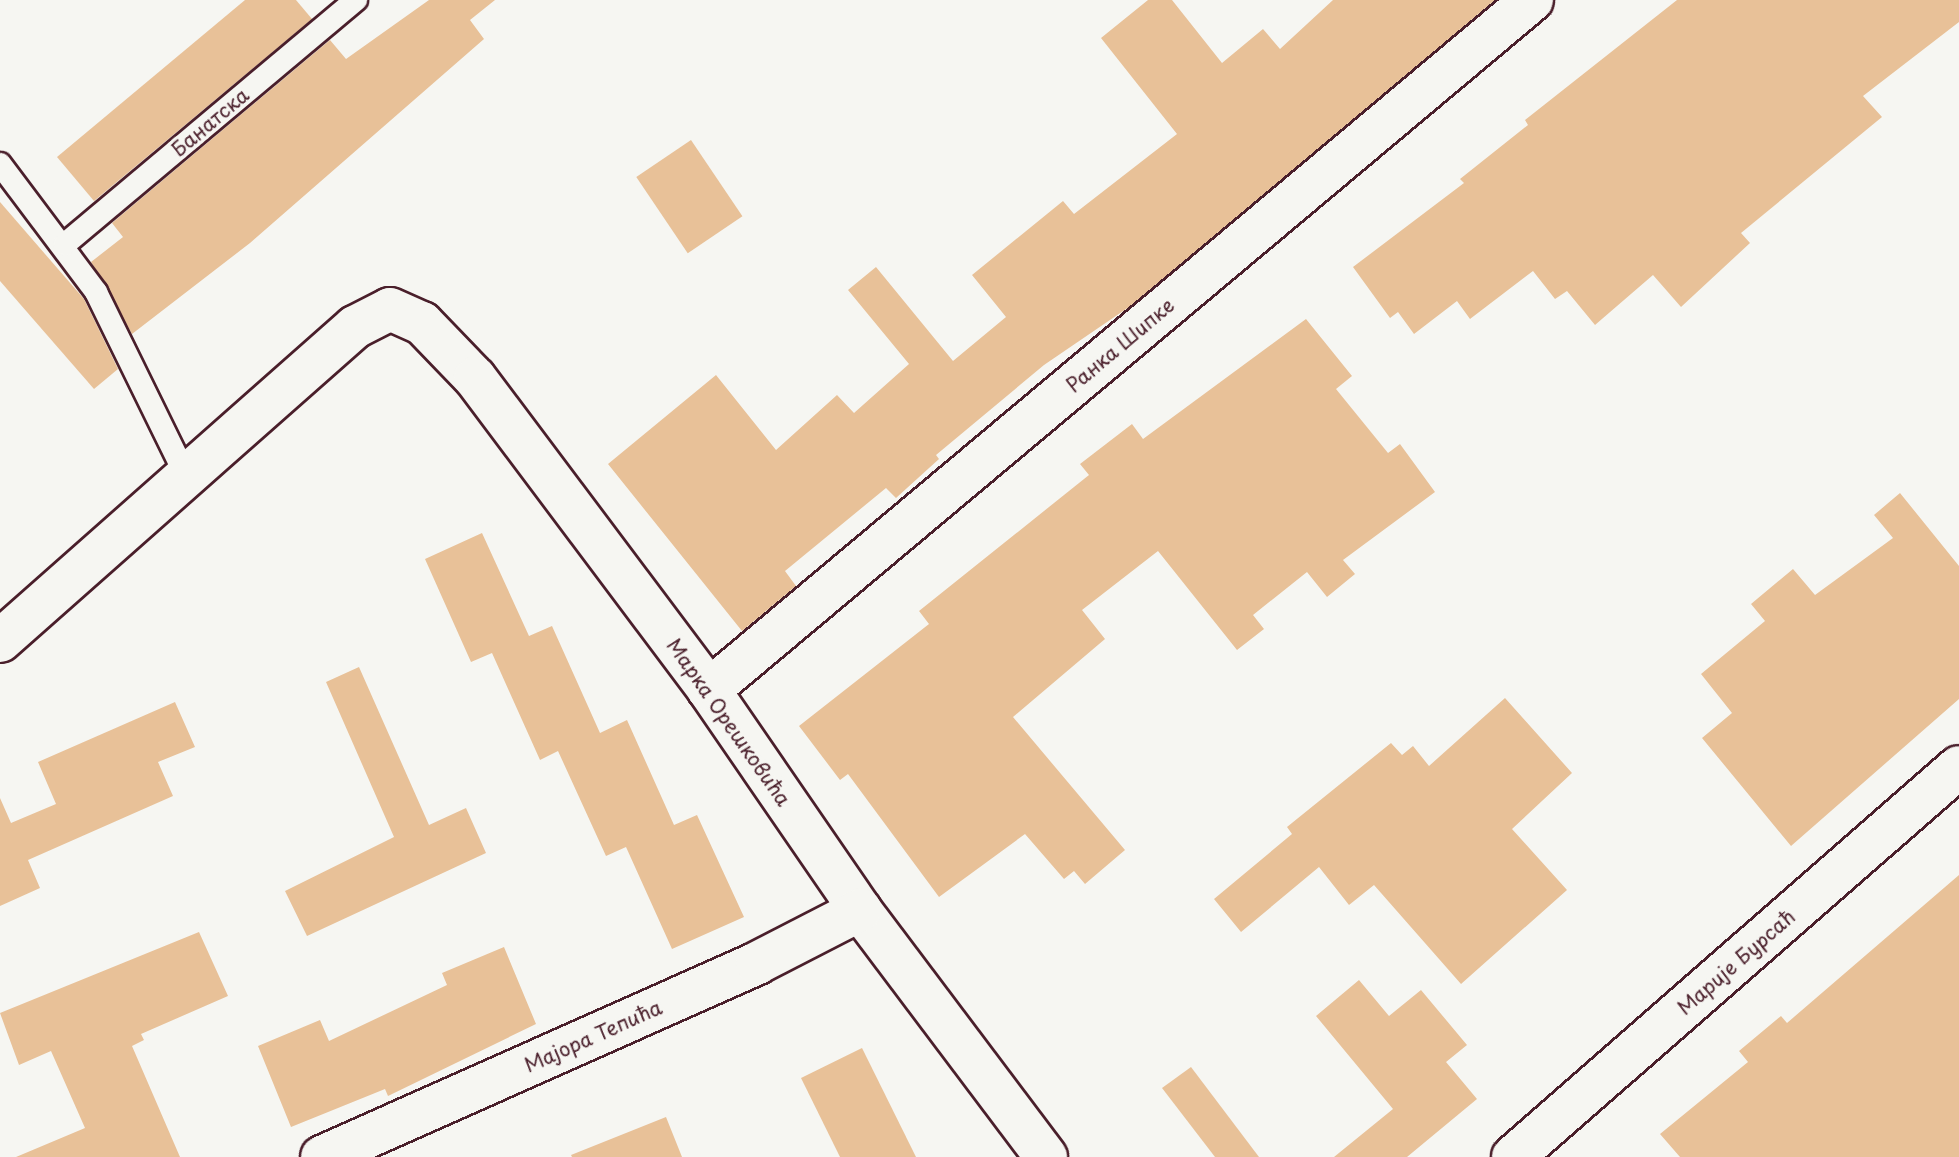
<!DOCTYPE html>
<html>
<head>
<meta charset="utf-8">
<style>
	body { margin:0 }
	#map { position:relative; width:1959px; height:1157px; overflow:hidden; background:#f6f6f2; font-family:"Playpen Sans",sans-serif }
	div>[style] { position:absolute }
	.building>* { inset:0; background:#e8c198; transform-origin:0 0 }
	.roads { filter:drop-shadow(2px 0 #4a1f2b) drop-shadow(-2px 0 #4a1f2b) drop-shadow(0 2px #4a1f2b) drop-shadow(0 -2px #4a1f2b) }
	.service>* { height:22px; margin:-11px; padding:0 11px; transform-origin:11px; border-radius:11px; background:#f6f6f2 }
	.minor>* { height:42px; margin:-21px; padding:0 21px; transform-origin:21px; border-radius:21px; background:#f6f6f2 }
	span { translate:-50% -50%; white-space:nowrap; text-align:center; line-height:1.15; -webkit-text-stroke:6px #f6f6f2; paint-order:stroke }
	.street-label { font-size:20px; color:#4a1f2b }
</style>
</head>
<body>
<div id="map">
	<div class="building">
		<i style="clip-path:polygon(245px 0,296px 0,312px 19px,94px 201px,57px 157px)"></i>
		<i style="clip-path:polygon(429px 0,495px 0,470px 20px,484px 39px,250px 243px,132px 334px,91px 262px,123px 237px,112px 223px,330px 40px,346px 59px)"></i>
		<i style="clip-path:polygon(1148px 0,1172px 0,1222px 63px,1263px 29px,1280px 49px,1333px 0,1495px 0,1129px 307px,1044px 365px,936px 455px,939px 459px,896px 498px,886px 488px,785px 571px,796px 586px,742px 631px,608px 464px,716px 375px,776px 450px,837px 395px,854px 413px,909px 364px,848px 290px,876px 267px,953px 361px,1006px 317px,972px 275px,1063px 201px,1074px 214px,1177px 134px,1101px 38px)"></i>
		<i style="clip-path:polygon(1677px 0,1959px 0,1959px 22px,1863px 96px,1882px 117px,1741px 233px,1750px 243px,1681px 307px,1653px 275px,1595px 325px,1567px 291px,1555px 299px,1533px 271px,1470px 319px,1457px 301px,1414px 334px,1398px 312px,1390px 318px,1353px 267px,1464px 183px,1460px 179px,1528px 125px,1525px 120px)"></i>
		<i style="left:691px;top:140px;width:92px;height:66px;rotate:56deg"></i>
		<i style="clip-path:polygon(0 202px,84px 299px,118px 369px,94px 389px,0 281px)"></i>
		<i style="clip-path:polygon(1306px 319px,1352px 376px,1336px 389px,1388px 453px,1400px 444px,1435px 492px,1343px 560px,1355px 574px,1327px 597px,1307px 572px,1253px 615px,1264px 629px,1237px 650px,1158px 551px,1082px 610px,1105px 639px,1013px 717px,1125px 850px,1085px 884px,1074px 871px,1064px 879px,1025px 834px,939px 897px,848px 774px,840px 780px,799px 726px,929px 624px,919px 611px,1089px 475px,1080px 464px,1132px 424px,1143px 439px)"></i>
		<i style="clip-path:polygon(1900px 493px,1959px 566px,1959px 699px,1791px 846px,1702px 738px,1732px 713px,1701px 674px,1765px 621px,1751px 604px,1793px 569px,1815px 595px,1893px 538px,1874px 515px)"></i>
		<i style="clip-path:polygon(482px 533px,529px 636px,552px 626px,600px 733px,627px 720px,674px 825px,697px 815px,744px 917px,672px 949px,626px 847px,606px 856px,558px 751px,540px 760px,492px 653px,471px 662px,425px 559px)"></i>
		<i style="clip-path:polygon(359px 667px,429px 825px,466px 808px,486px 853px,307px 936px,285px 891px,394px 837px,326px 682px)"></i>
		<i style="clip-path:polygon(1505px 698px,1572px 773px,1512px 829px,1567px 890px,1461px 984px,1374px 885px,1349px 905px,1319px 867px,1241px 932px,1214px 899px,1292px 834px,1287px 827px,1391px 743px,1402px 755px,1413px 746px,1429px 766px)"></i>
		<i style="clip-path:polygon(175px 702px,195px 747px,158px 762px,173px 796px,28px 860px,40px 888px,0 906px,0 798px,11px 823px,56px 804px,38px 762px)"></i>
		<i style="clip-path:polygon(1959px 875px,1959px 1157px,1680px 1157px,1660px 1134px,1748px 1062px,1739px 1051px,1781px 1016px,1787px 1023px)"></i>
		<i style="clip-path:polygon(199px 932px,228px 996px,141px 1034px,144px 1040px,132px 1046px,180px 1157px,16px 1157px,85px 1128px,51px 1051px,19px 1065px,0 1013px)"></i>
		<i style="clip-path:polygon(504px 947px,536px 1024px,388px 1096px,385px 1089px,291px 1127px,258px 1046px,320px 1020px,329px 1041px,447px 985px,442px 973px)"></i>
		<i style="clip-path:polygon(1359px 980px,1389px 1016px,1421px 990px,1467px 1045px,1446px 1062px,1477px 1099px,1407px 1157px,1334px 1157px,1393px 1109px,1316px 1016px)"></i>
		<i style="clip-path:polygon(862px 1048px,916px 1157px,840px 1157px,801px 1078px)"></i>
		<i style="clip-path:polygon(1191px 1067px,1259px 1157px,1215px 1157px,1162px 1088px)"></i>
		<i style="clip-path:polygon(666px 1117px,682px 1157px,572px 1157px,571px 1155px)"></i>
	</div>
	<div class="roads">
		<div class="service">
			<i style="left:0;top:164px;width:160px;rotate:53.1deg"></i>
			<i style="left:96px;top:292px;width:205px;rotate:63.9deg"></i>
			<i style="left:65px;top:244px;width:380px;rotate:-40deg"></i>
		</div>
		<div class="minor">
			<i style="left:0;top:641px;width:474px;rotate:-41.5deg"></i>
			<i style="left:355px;top:327px;width:39px;rotate:-27deg"></i>
			<i style="left:390px;top:309px;width:35px;rotate:24deg"></i>
			<i style="left:422px;top:323px;width:76px;rotate:46.1deg"></i>
			<i style="left:475px;top:378px;width:390px;rotate:53.1deg"></i>
			<i style="left:709px;top:690px;width:267px;rotate:55.5deg"></i>
			<i style="left:860px;top:910px;width:309px;rotate:53deg"></i>
			<i style="left:709px;top:690px;width:1074px;rotate:-39.98deg"></i>
			<i style="left:322px;top:1157px;width:476px;rotate:-24deg"></i>
			<i style="left:757px;top:963px;width:116px;rotate:-27.2deg"></i>
			<i style="left:1513px;top:1157px;width:592px;rotate:-41.17deg"></i>
		</div>
	</div>
	<div class="street-label">
		<span style="left:210px;top:122px;rotate:-40deg">Банатска</span>
		<span style="left:1120px;top:345px;rotate:-40deg">Ранка Шипке</span>
		<span style="left:729px;top:722px;rotate:55deg">Марка Орешковића</span>
		<span style="left:1736px;top:962px;rotate:-41deg">Марије Бурсаћ</span>
		<span style="left:593px;top:1036px;rotate:-24deg">Мајора Тепића</span>
	</div>
</div>
</body>
</html>
